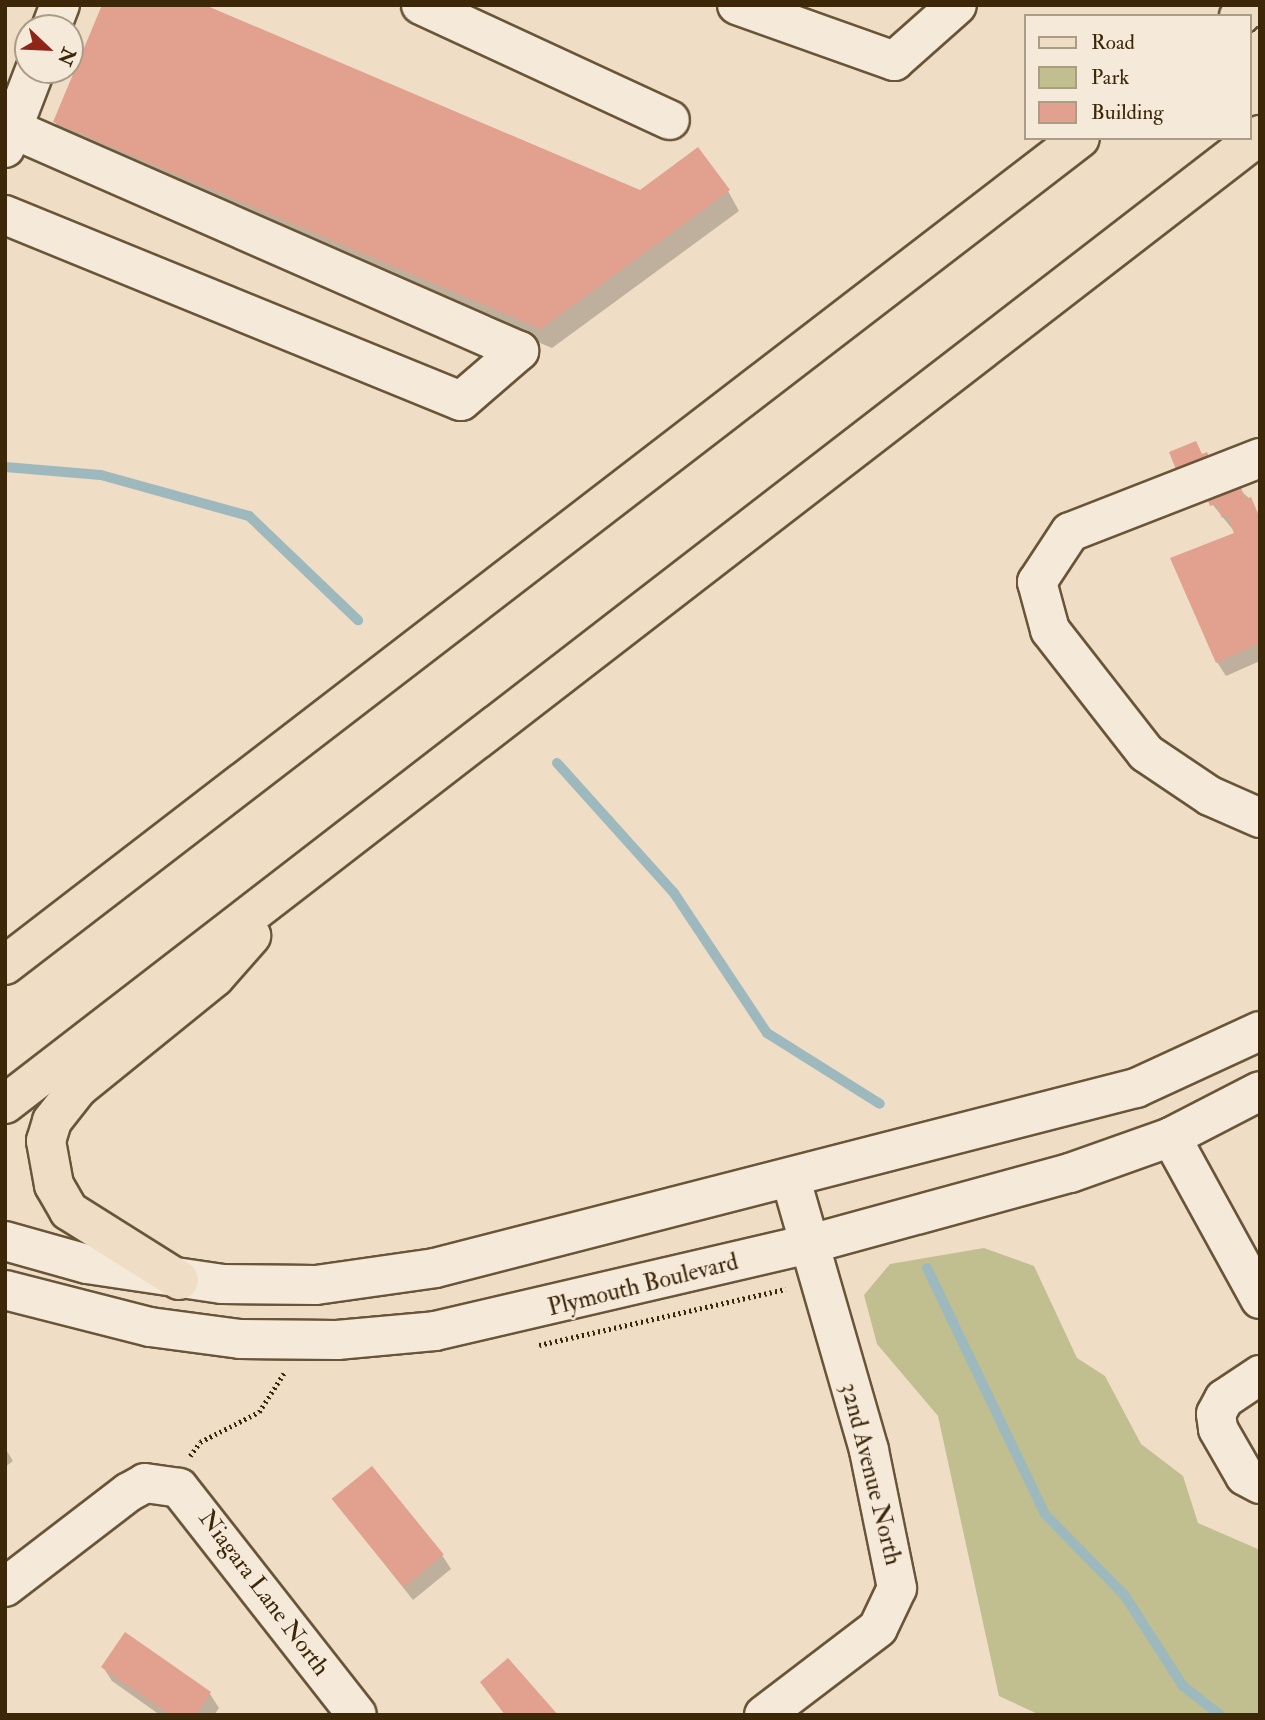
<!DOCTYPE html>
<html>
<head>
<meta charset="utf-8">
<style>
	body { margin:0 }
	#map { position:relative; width:1265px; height:1720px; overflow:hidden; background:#efddc5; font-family:"IM FELL Double Pica",serif }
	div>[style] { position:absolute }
	.green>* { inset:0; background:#c1bf8f }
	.shadow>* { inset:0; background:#0003 }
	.stream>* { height:10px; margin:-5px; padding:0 5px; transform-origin:5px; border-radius:5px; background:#9eb9be }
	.building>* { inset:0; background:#e2a08f; transform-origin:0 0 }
	.path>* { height:4.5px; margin-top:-2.25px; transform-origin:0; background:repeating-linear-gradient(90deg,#3c2809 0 2px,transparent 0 5.5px) }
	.roads { filter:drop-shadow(2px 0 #695538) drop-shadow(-2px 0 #695538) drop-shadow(0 2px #695538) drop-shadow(0 -2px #695538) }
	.minor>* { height:38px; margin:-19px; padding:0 19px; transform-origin:19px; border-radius:19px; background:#f5e9d9 }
	.major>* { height:38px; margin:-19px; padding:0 19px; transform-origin:19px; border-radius:19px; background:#efddc5 }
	span { translate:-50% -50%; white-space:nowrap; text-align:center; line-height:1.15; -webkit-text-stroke:5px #f5e9d9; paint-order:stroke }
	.street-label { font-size:24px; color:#3c2809 }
	.frame { position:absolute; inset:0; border:7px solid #3c2809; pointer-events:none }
	.legend { position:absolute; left:1024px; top:14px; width:228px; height:126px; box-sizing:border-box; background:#f5e9d9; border:2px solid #ab9c86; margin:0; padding:9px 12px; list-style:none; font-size:21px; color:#3c2809 }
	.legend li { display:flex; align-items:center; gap:14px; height:35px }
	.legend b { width:35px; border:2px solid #ab9c86 }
	.north { position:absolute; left:14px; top:14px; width:70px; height:70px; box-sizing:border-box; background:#f5e9d9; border:2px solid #ab9c86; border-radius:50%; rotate:113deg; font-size:19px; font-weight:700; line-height:28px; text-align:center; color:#3c2809 }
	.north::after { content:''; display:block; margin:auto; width:24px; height:32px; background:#8f2418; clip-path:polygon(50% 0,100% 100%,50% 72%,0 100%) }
</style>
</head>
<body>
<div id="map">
	<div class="green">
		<i style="clip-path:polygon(984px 1248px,1034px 1266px,1077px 1358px,1105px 1376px,1141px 1444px,1183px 1476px,1198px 1523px,1260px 1550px,1260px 1715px,1040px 1715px,999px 1696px,938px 1416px,877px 1344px,864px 1295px,890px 1264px)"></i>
	</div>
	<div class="shadow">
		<i style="clip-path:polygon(55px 122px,640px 192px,728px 191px,739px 211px,552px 348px,66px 141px)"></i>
		<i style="clip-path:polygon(1202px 456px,1250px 499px,1260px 523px,1260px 661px,1226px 676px,1217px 662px,1238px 536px,1187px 473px)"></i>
		<i style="clip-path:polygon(5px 1448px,13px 1461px,5px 1467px)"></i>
		<i style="clip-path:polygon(334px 1500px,442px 1555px,451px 1569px,413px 1600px)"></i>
		<i style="clip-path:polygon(125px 1635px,210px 1694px,219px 1708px,214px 1715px,160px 1715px,112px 1681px,103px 1667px)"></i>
	</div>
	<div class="stream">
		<i style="left:5px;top:467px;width:96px;rotate:4.8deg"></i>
		<i style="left:101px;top:475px;width:154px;rotate:15.5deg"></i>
		<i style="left:249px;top:516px;width:151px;rotate:43.7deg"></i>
		<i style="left:557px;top:763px;width:175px;rotate:48deg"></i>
		<i style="left:674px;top:893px;width:168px;rotate:56.4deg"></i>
		<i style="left:767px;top:1033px;width:133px;rotate:32.1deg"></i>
		<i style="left:927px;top:1268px;width:273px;rotate:64.4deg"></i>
		<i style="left:1045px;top:1514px;width:115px;rotate:45.7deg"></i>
		<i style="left:1125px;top:1596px;width:107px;rotate:57.2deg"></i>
		<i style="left:1183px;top:1686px;width:47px;rotate:38.1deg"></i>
	</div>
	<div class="building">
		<i style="clip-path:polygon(102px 5px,205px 5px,640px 190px,698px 147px,730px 190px,541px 329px,53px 122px)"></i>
		<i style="clip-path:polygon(1196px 441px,1202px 454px,1207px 452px,1213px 465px,1240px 486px,1246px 499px,1251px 497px,1260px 518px,1260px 643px,1216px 663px,1170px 558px,1234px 533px,1227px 515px,1222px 518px,1216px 504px,1210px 506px,1205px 493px,1177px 472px,1169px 452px)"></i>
		<i style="left:372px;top:1466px;width:114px;height:52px;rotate:51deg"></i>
		<i style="clip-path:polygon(125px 1632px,211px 1692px,196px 1715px,171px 1715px,101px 1667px)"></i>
		<i style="clip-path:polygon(508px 1658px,558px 1715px,505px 1715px,480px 1682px)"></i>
	</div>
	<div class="path">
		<i style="left:539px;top:1345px;width:253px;rotate:-12.8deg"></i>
		<i style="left:190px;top:1456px;width:17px;rotate:-54deg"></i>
		<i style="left:200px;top:1442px;width:66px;rotate:-27deg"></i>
		<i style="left:259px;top:1412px;width:46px;rotate:-57.3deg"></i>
	</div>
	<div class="roads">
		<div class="minor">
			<i style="left:421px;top:5px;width:274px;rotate:24.8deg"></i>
			<i style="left:737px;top:5px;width:167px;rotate:19.6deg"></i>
			<i style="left:894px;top:61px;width:84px;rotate:-41.6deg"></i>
			<i style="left:51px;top:28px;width:25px;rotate:-69deg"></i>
			<i style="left:5px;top:148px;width:84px;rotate:-69deg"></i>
			<i style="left:5px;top:215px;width:492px;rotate:22.2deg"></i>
			<i style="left:461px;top:401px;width:77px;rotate:-40.8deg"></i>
			<i style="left:519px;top:351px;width:553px;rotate:-156.31deg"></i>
			<i style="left:1260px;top:458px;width:204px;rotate:158.7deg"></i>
			<i style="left:1070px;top:532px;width:60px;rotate:123.4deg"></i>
			<i style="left:1037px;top:582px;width:50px;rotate:74.8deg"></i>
			<i style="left:1050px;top:630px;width:156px;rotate:52deg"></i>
			<i style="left:1146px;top:753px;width:77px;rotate:33.9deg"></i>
			<i style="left:1210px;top:796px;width:55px;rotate:23.7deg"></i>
			<i style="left:1171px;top:1137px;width:185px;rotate:61.2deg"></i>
			<i style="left:5px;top:1241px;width:85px;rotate:15.7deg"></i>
			<i style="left:87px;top:1264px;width:136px;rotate:8.4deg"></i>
			<i style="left:222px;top:1284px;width:94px;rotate:0.6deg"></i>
			<i style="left:316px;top:1285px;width:120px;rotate:-8.1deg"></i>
			<i style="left:435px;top:1268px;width:724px;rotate:-14.4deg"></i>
			<i style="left:1136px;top:1088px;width:136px;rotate:-24.7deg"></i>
			<i style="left:5px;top:1290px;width:150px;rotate:14.3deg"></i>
			<i style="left:150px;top:1327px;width:91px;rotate:7.6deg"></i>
			<i style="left:240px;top:1339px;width:97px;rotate:0.6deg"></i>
			<i style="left:337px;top:1340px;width:98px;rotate:-5.2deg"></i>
			<i style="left:435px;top:1331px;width:385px;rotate:-13.1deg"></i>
			<i style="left:810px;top:1244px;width:270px;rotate:-15.3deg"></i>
			<i style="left:1070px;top:1173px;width:107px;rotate:-19.6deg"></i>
			<i style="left:1171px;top:1137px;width:100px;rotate:-27.3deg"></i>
			<i style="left:1260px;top:1375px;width:43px;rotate:146.3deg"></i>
			<i style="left:1224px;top:1399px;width:17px;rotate:118deg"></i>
			<i style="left:1216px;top:1414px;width:15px;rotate:82deg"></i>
			<i style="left:1218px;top:1429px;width:54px;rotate:60.1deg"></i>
			<i style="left:1245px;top:1476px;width:17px;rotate:28deg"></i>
			<i style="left:5px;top:1587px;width:156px;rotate:-37.5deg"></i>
			<i style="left:129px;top:1492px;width:18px;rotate:-29deg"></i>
			<i style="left:145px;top:1483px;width:34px;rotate:8deg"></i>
			<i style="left:179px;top:1488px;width:288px;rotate:51.9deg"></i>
			<i style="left:764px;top:1715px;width:143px;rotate:-37.3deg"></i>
			<i style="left:878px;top:1628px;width:44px;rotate:-64.6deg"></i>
			<i style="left:897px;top:1588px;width:141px;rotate:-101.5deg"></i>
			<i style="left:869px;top:1450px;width:282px;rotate:-106.1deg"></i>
		</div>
		<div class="major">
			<i style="left:1239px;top:16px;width:18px;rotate:-38deg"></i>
			<i style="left:5px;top:965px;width:1356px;rotate:-37.57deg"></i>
			<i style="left:5px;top:1104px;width:1586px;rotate:-37.67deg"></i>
			<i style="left:179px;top:1280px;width:130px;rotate:-147.9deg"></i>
			<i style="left:69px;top:1211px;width:30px;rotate:-120deg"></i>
			<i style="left:54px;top:1185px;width:45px;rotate:-100.3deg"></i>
			<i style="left:46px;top:1141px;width:21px;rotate:-73deg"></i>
			<i style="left:52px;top:1121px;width:42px;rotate:-51.8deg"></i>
			<i style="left:78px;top:1088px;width:176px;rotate:-39deg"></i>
			<i style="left:215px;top:977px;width:55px;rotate:-48.7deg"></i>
		</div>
	</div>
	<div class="street-label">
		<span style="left:643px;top:1285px;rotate:-14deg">Plymouth Boulevard</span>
		<span style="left:871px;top:1474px;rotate:76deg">32nd Avenue North</span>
		<span style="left:264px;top:1593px;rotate:53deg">Niagara Lane North</span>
	</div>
	<div class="frame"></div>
	<ul class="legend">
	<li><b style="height:9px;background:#efddc5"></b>Road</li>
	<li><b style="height:19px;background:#c1bf8f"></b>Park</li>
	<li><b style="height:19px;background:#e2a08f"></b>Building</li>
	</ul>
	<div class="north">N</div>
</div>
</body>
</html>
